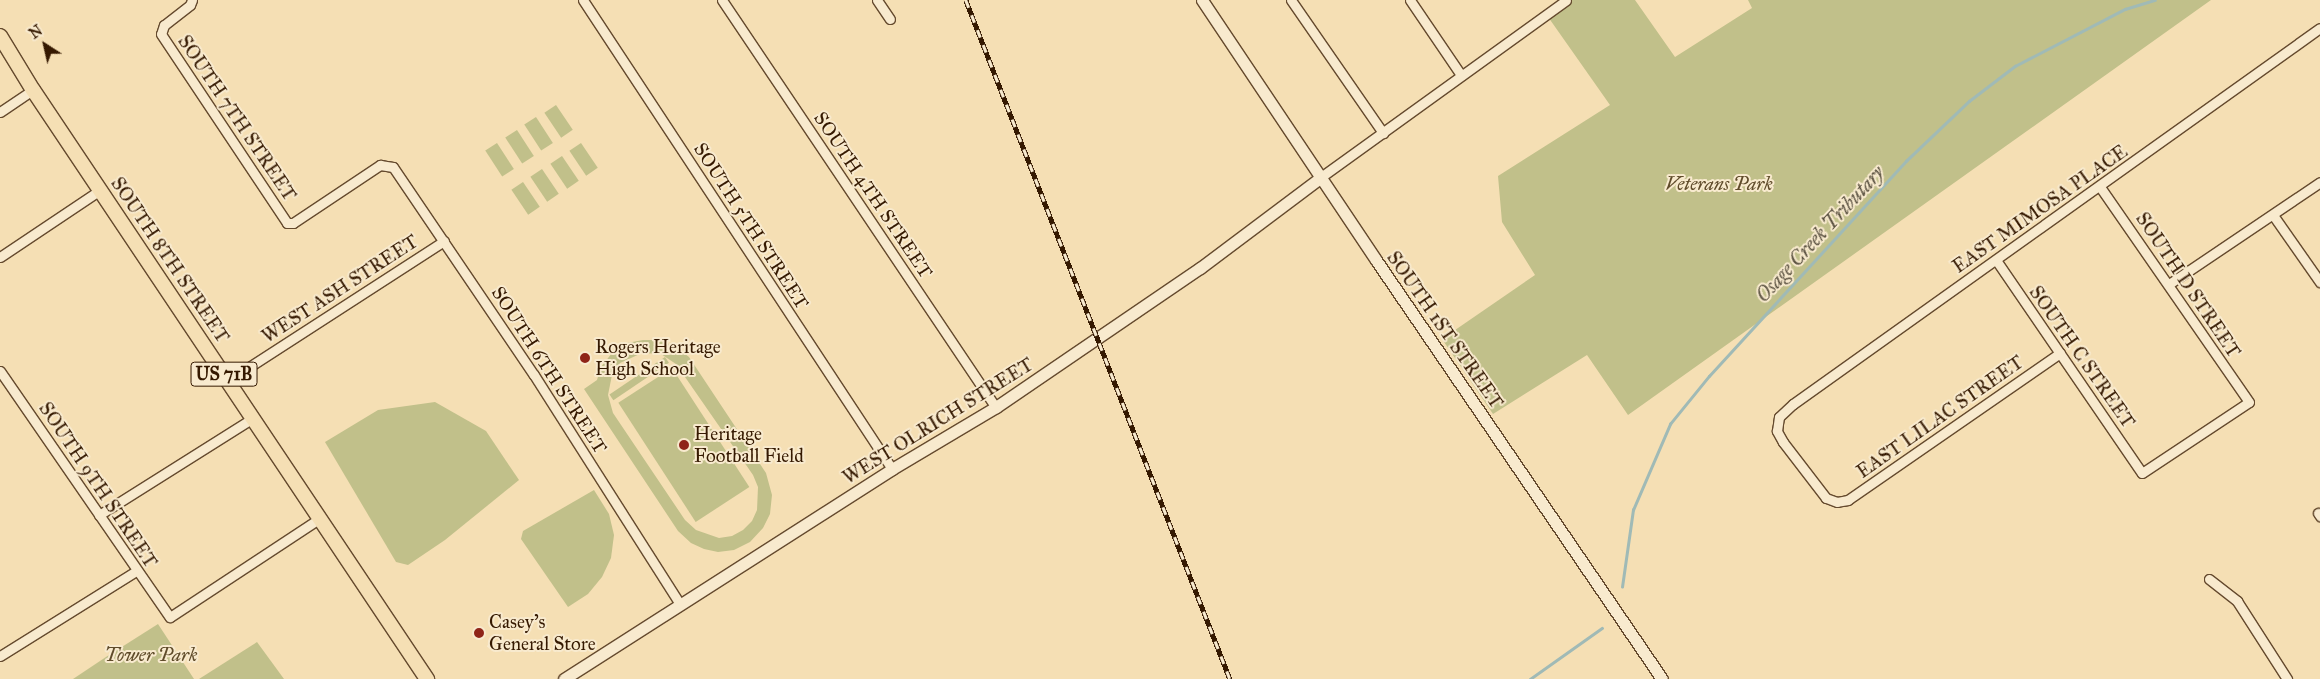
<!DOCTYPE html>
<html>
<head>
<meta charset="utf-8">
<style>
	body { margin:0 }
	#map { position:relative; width:2320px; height:679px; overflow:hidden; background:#f5dfb4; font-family:"IM FELL Great Primer",serif }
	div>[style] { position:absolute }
	.green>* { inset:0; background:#c1c08a; transform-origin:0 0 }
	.stream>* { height:2.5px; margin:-1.25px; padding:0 1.25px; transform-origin:1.25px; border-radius:1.25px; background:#a0bab6 }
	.roads { filter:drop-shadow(1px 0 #654a2e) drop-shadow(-1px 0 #654a2e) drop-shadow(0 1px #654a2e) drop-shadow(0 -1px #654a2e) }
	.minor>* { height:9px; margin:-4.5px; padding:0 4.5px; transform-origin:4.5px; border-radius:4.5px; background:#f8eace }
	.tertiary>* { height:11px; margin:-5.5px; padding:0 5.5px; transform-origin:5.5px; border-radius:5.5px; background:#f8eace }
	.primary>* { height:14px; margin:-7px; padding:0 7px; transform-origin:7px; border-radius:7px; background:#f5dfb4 }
	.rail>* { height:4.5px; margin-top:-2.25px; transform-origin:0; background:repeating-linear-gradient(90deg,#f8eace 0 8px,#351901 0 16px); box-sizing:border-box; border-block:1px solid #351901 }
	.dots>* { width:14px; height:14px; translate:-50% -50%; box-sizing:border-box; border:2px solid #f8eace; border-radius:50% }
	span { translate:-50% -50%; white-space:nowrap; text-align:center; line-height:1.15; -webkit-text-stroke:4px #f8eace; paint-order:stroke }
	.shield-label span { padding:1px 4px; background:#f8eace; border:1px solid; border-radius:4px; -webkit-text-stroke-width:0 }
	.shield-label { font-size:18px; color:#351901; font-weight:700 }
	.street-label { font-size:19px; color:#351901 }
	.park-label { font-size:19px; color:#5f4b2a; font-style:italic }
	.poi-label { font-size:19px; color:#351901 }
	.left { translate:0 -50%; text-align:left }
	.water-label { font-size:20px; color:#5a5140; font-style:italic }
	.north { position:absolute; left:20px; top:20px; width:50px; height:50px; -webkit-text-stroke:4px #f8eace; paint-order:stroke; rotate:325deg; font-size:14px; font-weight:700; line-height:20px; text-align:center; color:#351901 }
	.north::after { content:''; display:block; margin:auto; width:18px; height:22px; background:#351901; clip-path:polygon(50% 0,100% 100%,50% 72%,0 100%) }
</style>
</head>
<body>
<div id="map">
	<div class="green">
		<i style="clip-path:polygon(1566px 0,1635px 0,1675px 57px,1752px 8px,1748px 0,2211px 0,1628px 415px,1587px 355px,1493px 414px,1442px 339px,1535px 275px,1502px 222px,1498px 176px,1610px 105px,1546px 14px)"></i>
		<i style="left:556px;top:105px;width:30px;height:14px;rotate:56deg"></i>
		<i style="left:536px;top:117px;width:31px;height:14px;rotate:57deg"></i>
		<i style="left:517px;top:130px;width:31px;height:14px;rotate:57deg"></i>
		<i style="left:497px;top:143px;width:31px;height:14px;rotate:57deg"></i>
		<i style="left:581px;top:143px;width:30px;height:14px;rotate:56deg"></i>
		<i style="left:562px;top:156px;width:30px;height:14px;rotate:56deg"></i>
		<i style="left:542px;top:169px;width:30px;height:14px;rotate:56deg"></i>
		<i style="left:523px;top:182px;width:30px;height:14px;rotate:56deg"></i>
		<i style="clip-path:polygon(evenodd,643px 340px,658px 340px,675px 346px,689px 357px,766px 473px,772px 495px,770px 514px,763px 528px,750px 542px,734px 550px,718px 552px,704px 549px,691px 543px,678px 531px,584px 389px,597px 380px,601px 367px,612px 353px,627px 343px,643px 340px,642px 353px,661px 354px,676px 364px,753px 475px,758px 487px,757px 510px,752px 521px,743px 530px,732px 536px,719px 538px,696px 530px,685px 520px,613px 413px,608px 395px,612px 375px,620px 363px,642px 353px)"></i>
		<i style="left:665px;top:357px;width:7px;height:67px;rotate:56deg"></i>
		<i style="left:672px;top:368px;width:142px;height:64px;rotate:57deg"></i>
		<i style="clip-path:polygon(435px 402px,486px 431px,519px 480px,445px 540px,408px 565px,396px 562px,325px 442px,378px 410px)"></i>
		<i style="clip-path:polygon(594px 490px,609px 514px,614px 535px,611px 558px,602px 577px,588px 594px,568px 607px,521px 539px,523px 531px)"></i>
		<i style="clip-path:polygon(158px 624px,194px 679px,73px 679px,106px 657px)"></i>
		<i style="clip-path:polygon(257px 642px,284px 679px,199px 679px)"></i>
	</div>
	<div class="stream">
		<i style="left:1622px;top:587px;width:78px;rotate:-81.9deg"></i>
		<i style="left:1633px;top:510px;width:94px;rotate:-66.7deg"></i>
		<i style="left:1670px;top:424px;width:62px;rotate:-50.9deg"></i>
		<i style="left:1709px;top:376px;width:292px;rotate:-47.5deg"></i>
		<i style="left:1906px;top:161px;width:87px;rotate:-43.6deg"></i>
		<i style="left:1969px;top:101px;width:58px;rotate:-37.3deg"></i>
		<i style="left:2015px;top:66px;width:124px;rotate:-27.4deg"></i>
		<i style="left:2125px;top:9px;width:31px;rotate:-17deg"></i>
		<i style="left:1530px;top:679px;width:88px;rotate:-35.3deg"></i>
	</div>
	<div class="roads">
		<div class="minor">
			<i style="left:192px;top:0;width:5px;rotate:112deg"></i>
			<i style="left:190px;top:5px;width:33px;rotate:142deg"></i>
			<i style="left:164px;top:25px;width:9px;rotate:108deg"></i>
			<i style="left:161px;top:34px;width:227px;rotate:56.3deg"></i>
			<i style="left:287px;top:223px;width:6px"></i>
			<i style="left:293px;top:223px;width:105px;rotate:-33.7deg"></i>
			<i style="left:380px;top:165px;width:13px;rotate:9deg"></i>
			<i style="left:393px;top:167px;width:251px;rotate:55.9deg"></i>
			<i style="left:534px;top:375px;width:272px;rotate:57.5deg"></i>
			<i style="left:583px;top:0;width:562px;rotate:56.62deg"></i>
			<i style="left:722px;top:0;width:491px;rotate:56.1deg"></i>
			<i style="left:877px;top:0;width:23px;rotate:56deg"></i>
			<i style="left:1291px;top:0;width:162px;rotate:55.3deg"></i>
			<i style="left:1410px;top:0;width:91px;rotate:55.8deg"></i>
			<i style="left:0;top:112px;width:40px;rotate:-34deg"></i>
			<i style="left:1321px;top:177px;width:302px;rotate:-35.8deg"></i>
			<i style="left:2273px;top:215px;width:82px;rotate:55deg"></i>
			<i style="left:0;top:257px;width:120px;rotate:-33.8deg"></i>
			<i style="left:1996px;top:260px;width:258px;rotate:55.6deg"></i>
			<i style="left:2142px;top:473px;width:128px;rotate:-33.6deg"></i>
			<i style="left:2249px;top:402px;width:262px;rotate:-124.7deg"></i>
			<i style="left:2169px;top:284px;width:182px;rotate:-34deg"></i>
			<i style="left:2060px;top:353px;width:258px;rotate:145.3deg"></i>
			<i style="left:1848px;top:500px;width:11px;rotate:170deg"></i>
			<i style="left:1837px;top:502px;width:12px;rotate:-160deg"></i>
			<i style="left:1826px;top:498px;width:71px;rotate:-127.5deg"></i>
			<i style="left:1783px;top:442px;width:13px;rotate:-119deg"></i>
			<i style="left:1777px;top:431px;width:14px;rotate:-82deg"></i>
			<i style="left:1779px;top:417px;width:19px;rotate:-43deg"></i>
			<i style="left:1793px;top:404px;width:647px;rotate:-35.51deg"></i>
			<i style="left:0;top:371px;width:299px;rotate:55.4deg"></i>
			<i style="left:170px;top:617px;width:180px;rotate:-33.4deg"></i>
			<i style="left:229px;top:380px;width:256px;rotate:-32.9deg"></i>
			<i style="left:2318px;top:513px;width:4px;rotate:56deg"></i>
			<i style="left:99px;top:515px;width:182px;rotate:-32.2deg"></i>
			<i style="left:2209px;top:579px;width:36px;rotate:38deg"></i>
			<i style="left:2237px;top:601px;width:93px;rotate:57.3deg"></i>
			<i style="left:0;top:656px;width:160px;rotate:-32deg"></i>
		</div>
		<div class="tertiary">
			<i style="left:1202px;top:0;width:313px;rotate:56.2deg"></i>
			<i style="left:1376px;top:260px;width:507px;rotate:55.68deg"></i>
			<i style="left:564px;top:679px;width:389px;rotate:-32.6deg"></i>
			<i style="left:892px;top:469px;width:121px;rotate:-30.8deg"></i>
			<i style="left:996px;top:407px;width:247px;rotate:-34.3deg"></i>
			<i style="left:1200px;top:268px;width:151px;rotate:-36.9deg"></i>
		</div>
		<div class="primary">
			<i style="left:0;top:36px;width:63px;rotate:58.6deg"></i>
			<i style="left:33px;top:90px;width:709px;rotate:56.22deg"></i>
		</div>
	</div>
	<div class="rail">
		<i style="left:966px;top:0;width:729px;rotate:68.75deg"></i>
	</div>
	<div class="dots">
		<i style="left:585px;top:358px;background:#8f2418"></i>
		<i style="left:684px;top:445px;background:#8f2418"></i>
		<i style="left:479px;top:633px;background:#8f2418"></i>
	</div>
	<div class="shield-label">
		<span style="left:224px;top:374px">US 71B</span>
	</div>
	<div class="street-label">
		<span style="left:237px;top:118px;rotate:56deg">SOUTH 7TH STREET</span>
		<span style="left:873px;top:195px;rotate:56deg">SOUTH 4TH STREET</span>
		<span style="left:2040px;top:209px;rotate:-35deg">EAST MIMOSA PLACE</span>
		<span style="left:751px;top:226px;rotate:57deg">SOUTH 5TH STREET</span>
		<span style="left:170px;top:260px;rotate:56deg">SOUTH 8TH STREET</span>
		<span style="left:2188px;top:285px;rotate:56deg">SOUTH D STREET</span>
		<span style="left:340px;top:289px;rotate:-33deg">WEST ASH STREET</span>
		<span style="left:1445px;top:330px;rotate:55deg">SOUTH 1ST STREET</span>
		<span style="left:2082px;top:357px;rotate:55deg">SOUTH C STREET</span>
		<span style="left:549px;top:370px;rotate:57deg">SOUTH 6TH STREET</span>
		<span style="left:1940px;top:417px;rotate:-35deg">EAST LILAC STREET</span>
		<span style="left:938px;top:421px;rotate:-32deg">WEST OLRICH STREET</span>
		<span style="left:98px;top:485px;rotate:56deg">SOUTH 9TH STREET</span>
	</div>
	<div class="park-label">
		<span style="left:1719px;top:184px">Veterans Park</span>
		<span style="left:151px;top:655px">Tower Park</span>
	</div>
	<div class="poi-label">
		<span class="left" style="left:595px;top:358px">Rogers Heritage<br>High School</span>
		<span class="left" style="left:694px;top:445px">Heritage<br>Football Field</span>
		<span class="left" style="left:489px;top:633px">Casey's<br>General Store</span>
	</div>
	<div class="water-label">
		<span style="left:1820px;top:234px;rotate:-47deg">Osage Creek Tributary</span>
	</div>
	<div class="north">N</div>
</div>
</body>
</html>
